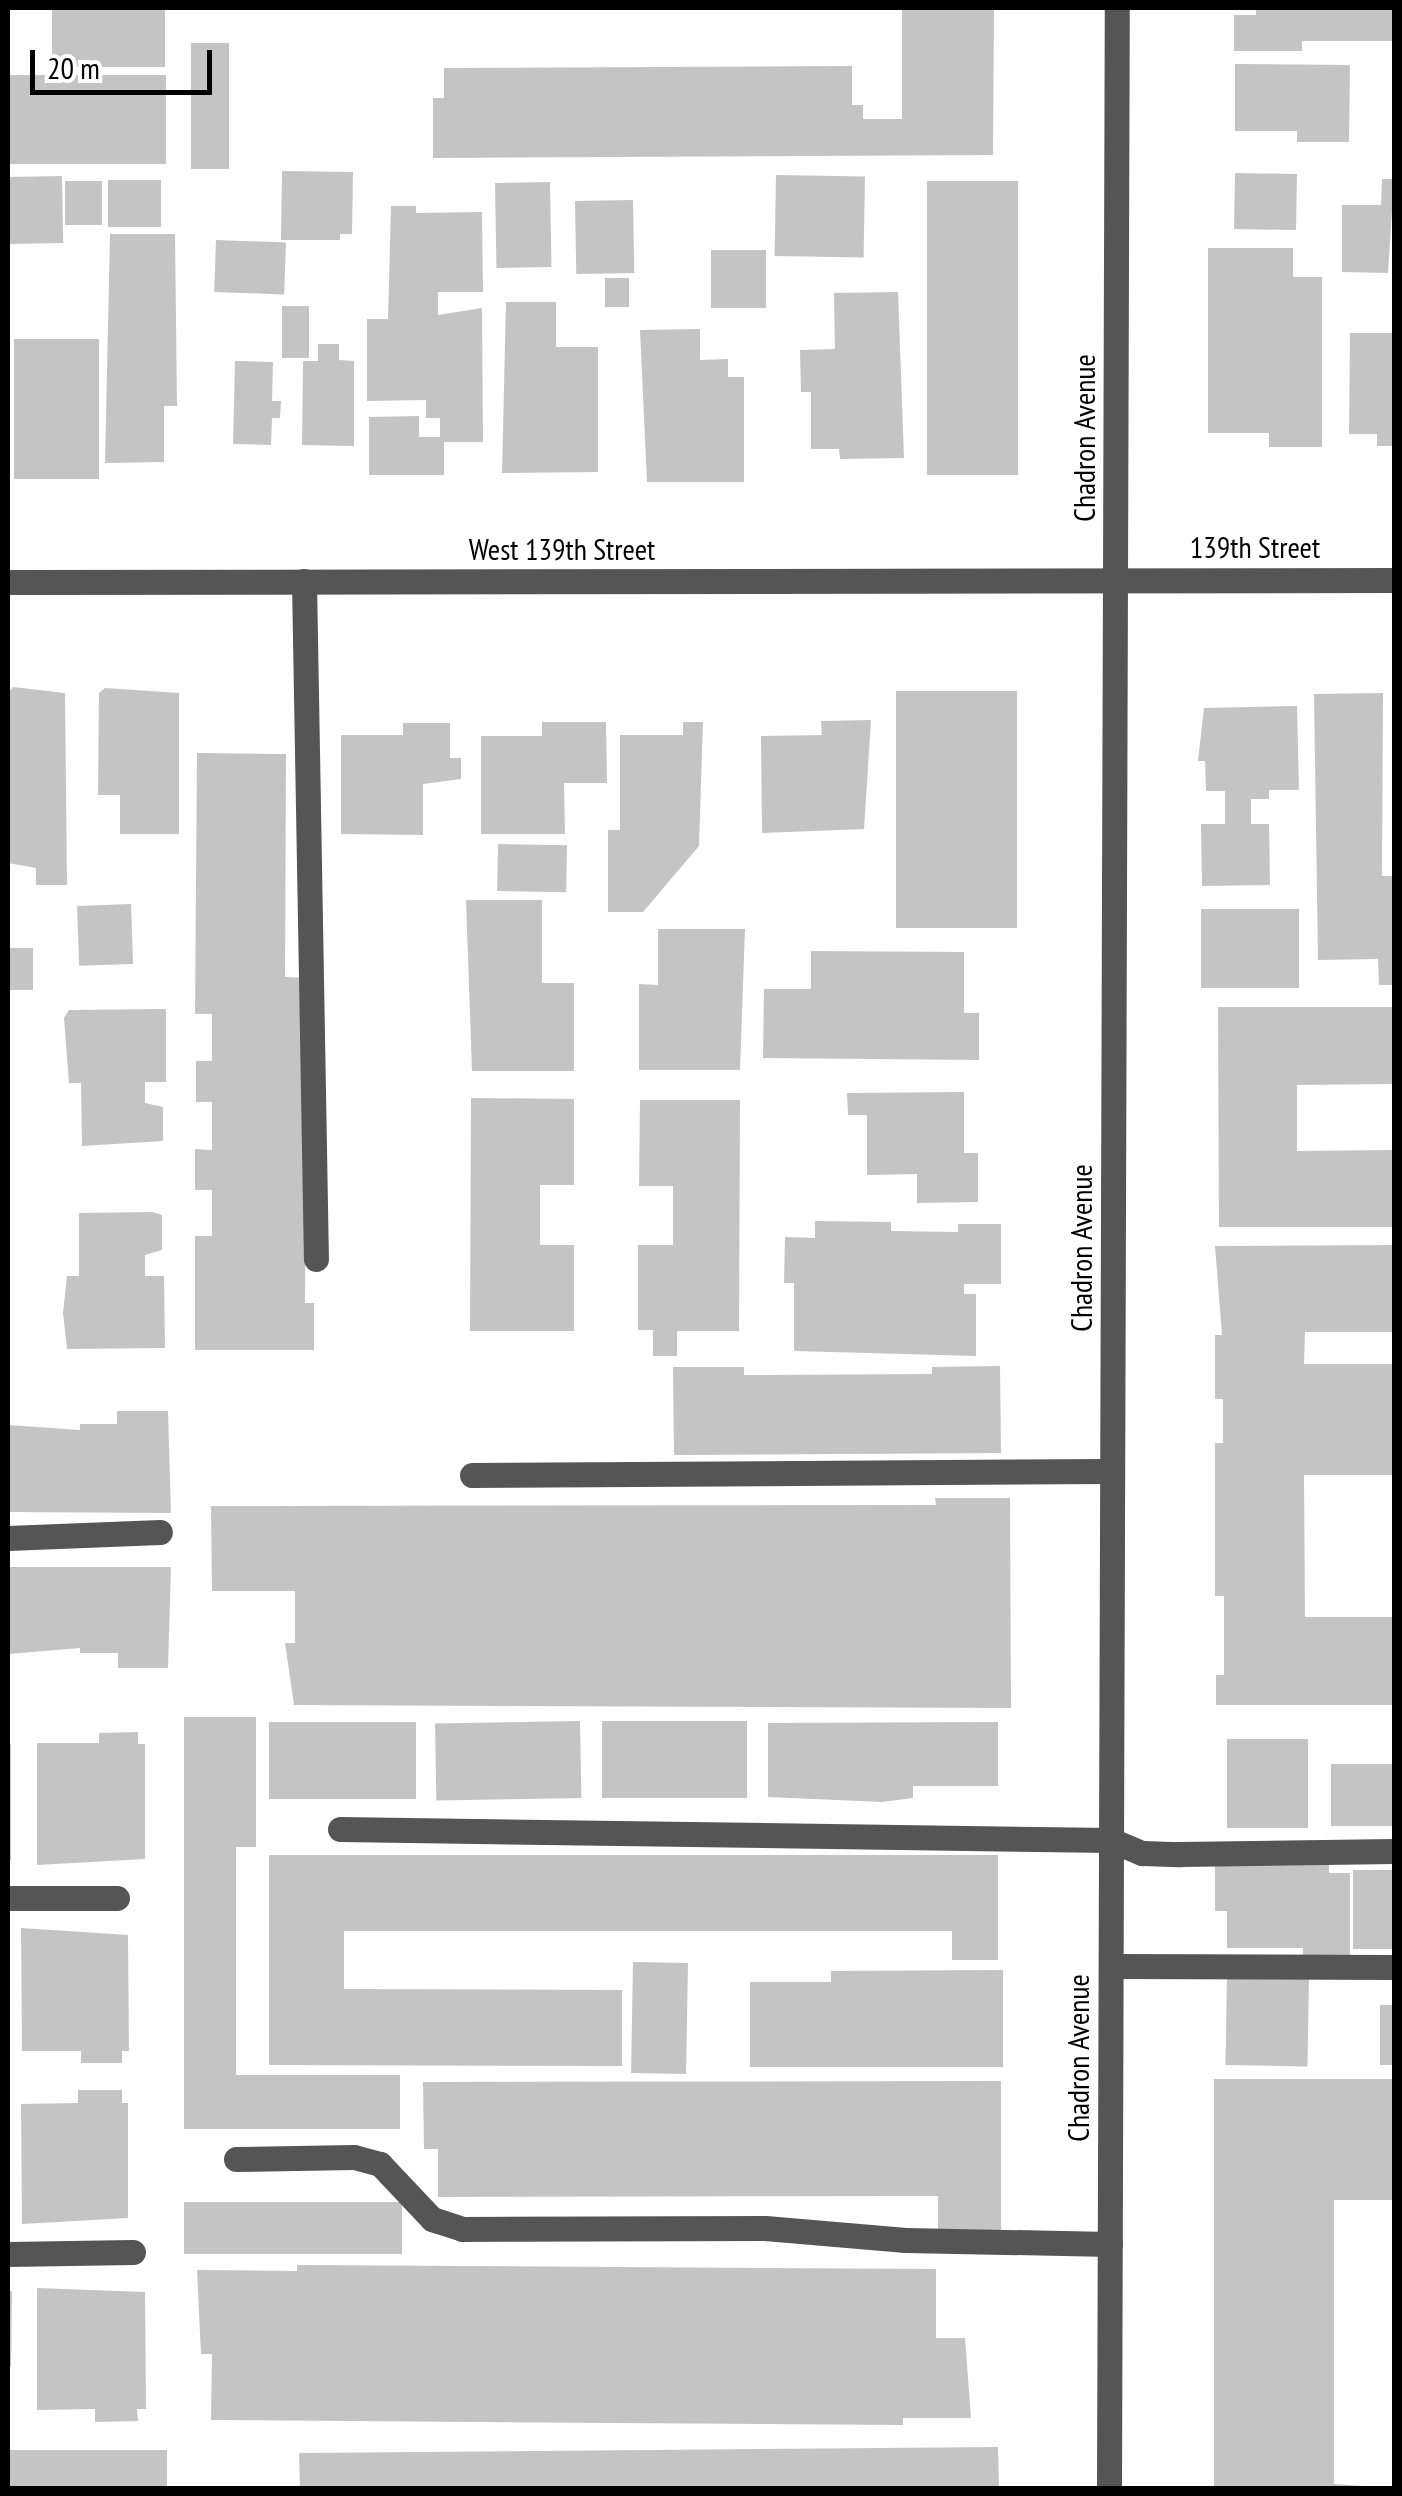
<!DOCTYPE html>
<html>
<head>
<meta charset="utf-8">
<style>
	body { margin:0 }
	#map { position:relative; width:1402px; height:2496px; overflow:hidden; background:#fff; font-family:"PT Sans Narrow",sans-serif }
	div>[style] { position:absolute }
	.building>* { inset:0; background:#c4c4c4; transform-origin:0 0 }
	.minor>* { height:25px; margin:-12.5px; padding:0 12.5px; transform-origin:12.5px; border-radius:12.5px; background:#555 }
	span { translate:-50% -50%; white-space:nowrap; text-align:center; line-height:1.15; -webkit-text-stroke:8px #fff; paint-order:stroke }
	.street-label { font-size:30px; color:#000 }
	.frame { position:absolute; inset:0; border:10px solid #000; pointer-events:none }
	.scale { position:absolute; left:30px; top:50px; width:182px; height:45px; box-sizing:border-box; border:5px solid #000; border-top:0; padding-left:12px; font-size:30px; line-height:35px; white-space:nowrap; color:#000; -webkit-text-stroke:8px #fff; paint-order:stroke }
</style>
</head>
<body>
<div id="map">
	<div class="building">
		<i style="left:52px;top:8px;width:113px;height:59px"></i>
		<i style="clip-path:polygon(902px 8px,994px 8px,993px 155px,433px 158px,433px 98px,444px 98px,444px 68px,852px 66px,852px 105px,863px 105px,863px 119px,902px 119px)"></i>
		<i style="clip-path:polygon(1256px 8px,1394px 8px,1394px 41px,1302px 41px,1302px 51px,1234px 51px,1234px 15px,1256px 15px)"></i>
		<i style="left:191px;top:43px;width:38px;height:126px"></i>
		<i style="clip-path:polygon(1235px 64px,1350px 65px,1349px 142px,1297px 142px,1297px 131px,1235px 131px)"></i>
		<i style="left:8px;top:75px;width:158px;height:89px"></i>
		<i style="clip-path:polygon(282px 171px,353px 172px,352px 234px,340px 234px,340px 240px,281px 240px)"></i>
		<i style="left:1235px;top:173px;width:62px;height:56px;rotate:1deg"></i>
		<i style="left:776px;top:175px;width:89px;height:81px;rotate:1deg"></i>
		<i style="left:62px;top:176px;width:67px;height:54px;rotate:89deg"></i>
		<i style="clip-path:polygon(1382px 179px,1394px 179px,1388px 273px,1342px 272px,1342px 205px,1381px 205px)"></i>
		<i style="left:161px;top:180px;width:47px;height:53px;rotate:90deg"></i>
		<i style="left:65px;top:181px;width:37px;height:44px"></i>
		<i style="left:1018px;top:181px;width:294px;height:91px;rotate:90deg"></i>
		<i style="left:550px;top:182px;width:85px;height:55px;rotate:89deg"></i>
		<i style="left:633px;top:200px;width:73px;height:58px;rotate:89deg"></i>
		<i style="clip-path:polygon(391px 206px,416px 206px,416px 213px,482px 212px,483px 292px,438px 292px,438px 315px,482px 308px,483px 442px,444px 442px,444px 475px,369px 475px,369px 417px,419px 416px,419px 437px,440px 437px,440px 418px,426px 418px,426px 400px,367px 401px,367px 319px,388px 319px)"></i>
		<i style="clip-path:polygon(110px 234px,175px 234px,177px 406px,164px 406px,164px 462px,105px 463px)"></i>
		<i style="left:216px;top:240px;width:70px;height:52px;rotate:2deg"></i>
		<i style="clip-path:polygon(1208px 248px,1293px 248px,1293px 277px,1322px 277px,1322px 447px,1269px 447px,1269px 433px,1208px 433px)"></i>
		<i style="left:711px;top:250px;width:55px;height:58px"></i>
		<i style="left:605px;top:278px;width:24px;height:29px"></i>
		<i style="clip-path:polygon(898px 292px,904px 458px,840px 459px,839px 449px,811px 449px,811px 392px,801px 392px,800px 350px,835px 349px,834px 293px)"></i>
		<i style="clip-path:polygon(506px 302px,556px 302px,556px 347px,598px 347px,598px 472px,502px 473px)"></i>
		<i style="left:282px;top:306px;width:27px;height:52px"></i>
		<i style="clip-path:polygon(700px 329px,700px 360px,728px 359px,728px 377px,744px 377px,744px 482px,647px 482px,640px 330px)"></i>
		<i style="clip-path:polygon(1350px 333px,1394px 333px,1394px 446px,1377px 446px,1377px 434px,1349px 434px)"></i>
		<i style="left:14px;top:339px;width:85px;height:140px"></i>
		<i style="clip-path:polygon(318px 344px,339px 344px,339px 360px,354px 361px,354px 446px,302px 445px,303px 361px,318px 361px)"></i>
		<i style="clip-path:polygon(235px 361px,273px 362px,272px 401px,281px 401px,280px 418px,272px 418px,271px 445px,233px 444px)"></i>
		<i style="clip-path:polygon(13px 687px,65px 693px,67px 885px,36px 885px,36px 868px,8px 863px,8px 693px)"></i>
		<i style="clip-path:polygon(105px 688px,179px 693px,179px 834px,120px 834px,120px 795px,98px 795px,99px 693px)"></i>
		<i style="left:1017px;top:691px;width:237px;height:121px;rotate:90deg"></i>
		<i style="clip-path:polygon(1383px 693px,1382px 876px,1394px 876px,1394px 985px,1379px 985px,1378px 959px,1318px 960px,1314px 694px)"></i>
		<i style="clip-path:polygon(1297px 706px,1299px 790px,1269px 790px,1269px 799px,1251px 799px,1251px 824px,1269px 824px,1270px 885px,1202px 886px,1201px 824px,1225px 824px,1225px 791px,1206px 791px,1205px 761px,1198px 761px,1204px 708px)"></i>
		<i style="clip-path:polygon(871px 720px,864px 829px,762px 833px,761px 736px,822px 735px,821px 721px)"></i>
		<i style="clip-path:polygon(542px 722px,606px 722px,607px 783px,564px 783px,565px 834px,481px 834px,481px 736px,542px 736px)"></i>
		<i style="clip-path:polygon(683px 722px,703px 722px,699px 846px,643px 912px,608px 912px,608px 830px,620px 830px,620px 735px,683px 735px)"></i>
		<i style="clip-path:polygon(403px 723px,450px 723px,450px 758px,461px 758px,461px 779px,423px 784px,423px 835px,341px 834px,341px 735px,403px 735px)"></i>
		<i style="clip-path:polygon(197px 753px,286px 754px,285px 977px,307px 978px,305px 1303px,314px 1303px,314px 1350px,195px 1350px,195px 1236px,212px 1236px,212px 1190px,195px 1190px,195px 1149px,212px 1150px,212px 1102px,196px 1102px,196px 1061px,212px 1061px,212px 1014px,195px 1014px)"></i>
		<i style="left:498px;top:844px;width:69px;height:47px;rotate:1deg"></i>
		<i style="clip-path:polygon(466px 900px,542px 900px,542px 983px,574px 983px,574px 1071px,472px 1071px)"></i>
		<i style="left:131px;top:904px;width:60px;height:54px;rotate:88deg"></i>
		<i style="left:1201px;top:909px;width:98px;height:79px"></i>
		<i style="clip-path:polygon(658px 929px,745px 929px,740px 1070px,639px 1070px,639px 984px,658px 985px)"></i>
		<i style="left:33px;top:948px;width:42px;height:25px;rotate:90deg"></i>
		<i style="clip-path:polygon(811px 951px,964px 952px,964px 1013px,979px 1013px,979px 1060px,763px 1058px,764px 989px,811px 989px)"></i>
		<i style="clip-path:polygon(1218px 1007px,1394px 1007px,1394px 1084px,1297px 1085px,1297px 1151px,1394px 1150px,1394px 1227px,1219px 1227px)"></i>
		<i style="clip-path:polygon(166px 1009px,166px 1082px,145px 1082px,145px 1103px,163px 1107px,163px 1141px,82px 1146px,81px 1083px,69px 1083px,64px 1018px,69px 1010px)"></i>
		<i style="clip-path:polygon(964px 1092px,964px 1153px,978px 1153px,978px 1202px,917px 1203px,917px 1174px,867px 1175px,867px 1115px,848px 1115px,847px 1093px)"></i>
		<i style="clip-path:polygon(471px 1098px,574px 1099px,574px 1185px,540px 1185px,540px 1245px,574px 1245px,574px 1331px,470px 1331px)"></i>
		<i style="clip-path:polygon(640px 1100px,740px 1100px,739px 1331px,677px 1331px,677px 1356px,653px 1356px,653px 1330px,638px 1330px,638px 1245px,673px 1245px,673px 1186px,639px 1186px)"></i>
		<i style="clip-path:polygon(152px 1212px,162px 1215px,162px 1250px,145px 1255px,145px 1276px,164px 1276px,165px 1348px,67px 1349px,63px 1313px,67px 1276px,79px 1276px,79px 1213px)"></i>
		<i style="clip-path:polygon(815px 1221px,891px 1222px,891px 1231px,958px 1232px,958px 1224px,1001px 1224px,1001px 1284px,964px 1284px,964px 1294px,976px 1294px,976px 1356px,794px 1351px,794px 1283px,784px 1283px,785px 1237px,815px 1238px)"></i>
		<i style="clip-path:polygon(1394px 1245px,1394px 1332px,1305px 1332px,1304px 1364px,1394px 1364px,1394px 1475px,1304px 1475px,1305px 1617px,1394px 1617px,1394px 1705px,1216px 1705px,1216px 1675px,1224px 1675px,1224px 1596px,1215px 1596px,1215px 1443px,1223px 1443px,1223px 1399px,1215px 1399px,1215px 1335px,1222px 1335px,1215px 1246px)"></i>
		<i style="clip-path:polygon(1000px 1366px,1001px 1453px,674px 1455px,673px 1367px,744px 1367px,744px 1375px,932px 1374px,932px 1367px)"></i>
		<i style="clip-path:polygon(117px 1411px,168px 1411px,171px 1513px,8px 1512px,8px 1425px,80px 1430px,80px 1424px,117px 1424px)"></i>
		<i style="clip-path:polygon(935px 1498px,1010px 1498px,1011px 1708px,294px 1705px,285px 1643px,295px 1643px,295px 1591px,212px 1591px,211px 1506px,936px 1505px)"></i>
		<i style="clip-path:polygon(8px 1567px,171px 1567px,168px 1668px,118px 1668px,118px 1653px,80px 1653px,80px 1648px,8px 1654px)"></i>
		<i style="clip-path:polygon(184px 1717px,256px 1717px,256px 1847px,236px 1847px,236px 2075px,400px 2075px,400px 2129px,184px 2129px)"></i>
		<i style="left:580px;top:1721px;width:77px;height:145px;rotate:89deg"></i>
		<i style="left:602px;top:1721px;width:145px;height:77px"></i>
		<i style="left:416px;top:1722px;width:77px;height:147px;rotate:90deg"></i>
		<i style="clip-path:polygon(998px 1722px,998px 1786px,913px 1786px,913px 1798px,882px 1802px,768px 1797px,768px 1723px)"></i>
		<i style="clip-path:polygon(138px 1732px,138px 1744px,145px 1744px,145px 1859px,37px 1865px,37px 1743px,99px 1743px,99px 1733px)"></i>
		<i style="left:1227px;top:1739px;width:81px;height:89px"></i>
		<i style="left:8px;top:1744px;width:3px;height:116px"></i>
		<i style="left:1331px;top:1764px;width:63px;height:62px"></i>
		<i style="clip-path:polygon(269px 1855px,998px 1855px,998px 1960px,952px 1960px,952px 1931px,344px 1931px,344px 1989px,622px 1990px,622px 2066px,269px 2065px)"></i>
		<i style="clip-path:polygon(1329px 1861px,1329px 1873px,1350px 1873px,1350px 1957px,1303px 1957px,1303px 1948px,1227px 1948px,1227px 1911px,1215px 1911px,1215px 1863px)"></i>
		<i style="left:1353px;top:1870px;width:41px;height:79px"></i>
		<i style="clip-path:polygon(21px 1928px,128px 1935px,129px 2051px,122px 2051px,122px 2063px,81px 2063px,81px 2051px,22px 2051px)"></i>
		<i style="left:633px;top:1962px;width:55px;height:111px;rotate:1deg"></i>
		<i style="clip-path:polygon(1003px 1970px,1003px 2067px,750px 2067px,750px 1982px,831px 1982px,831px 1971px)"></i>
		<i style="left:1227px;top:1976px;width:82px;height:89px;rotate:1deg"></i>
		<i style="left:1380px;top:2005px;width:14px;height:60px"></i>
		<i style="clip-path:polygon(1214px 2079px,1394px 2079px,1394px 2200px,1334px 2200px,1334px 2484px,1394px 2488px,1214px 2488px)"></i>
		<i style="clip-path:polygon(1001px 2081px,1001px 2231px,938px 2231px,938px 2196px,438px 2197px,438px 2149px,424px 2149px,423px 2082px)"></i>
		<i style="clip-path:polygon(78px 2090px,122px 2090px,122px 2103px,128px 2103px,128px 2218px,22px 2224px,21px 2104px,78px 2103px)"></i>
		<i style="left:184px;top:2202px;width:218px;height:52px"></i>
		<i style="clip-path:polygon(297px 2265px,936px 2269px,936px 2338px,965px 2338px,971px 2418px,903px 2418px,903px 2425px,211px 2420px,212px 2354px,201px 2354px,197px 2270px,297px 2271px)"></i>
		<i style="clip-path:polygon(37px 2288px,145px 2292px,146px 2409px,137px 2409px,138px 2421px,95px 2422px,95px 2409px,37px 2410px)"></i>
		<i style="clip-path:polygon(8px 2291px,12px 2291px,11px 2367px,8px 2367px)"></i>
		<i style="clip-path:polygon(998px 2447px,999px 2488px,300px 2488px,299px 2453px)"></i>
		<i style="left:8px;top:2450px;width:159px;height:38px"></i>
	</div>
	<div class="minor">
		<i style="left:304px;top:581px;width:678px;rotate:88.99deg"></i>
		<i style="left:8px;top:582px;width:1386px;rotate:-0.08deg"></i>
		<i style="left:472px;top:1475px;width:640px;rotate:-0.36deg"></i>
		<i style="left:8px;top:1538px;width:152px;rotate:-2.3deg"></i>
		<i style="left:340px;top:1829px;width:771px;rotate:0.82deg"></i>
		<i style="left:1111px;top:1840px;width:34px;rotate:23deg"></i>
		<i style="left:1142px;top:1853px;width:37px;rotate:2deg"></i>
		<i style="left:1179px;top:1854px;width:215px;rotate:-0.8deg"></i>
		<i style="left:8px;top:1898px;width:109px"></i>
		<i style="left:1111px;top:1966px;width:283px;rotate:0.2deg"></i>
		<i style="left:236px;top:2159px;width:118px;rotate:-1deg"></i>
		<i style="left:354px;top:2157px;width:27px;rotate:15deg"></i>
		<i style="left:380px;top:2164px;width:76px;rotate:46.6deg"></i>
		<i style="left:432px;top:2219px;width:32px;rotate:18deg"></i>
		<i style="left:462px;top:2229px;width:303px;rotate:-0.2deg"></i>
		<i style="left:765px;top:2228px;width:141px;rotate:4.9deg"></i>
		<i style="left:905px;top:2240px;width:205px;rotate:1.1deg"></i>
		<i style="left:8px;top:2254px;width:125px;rotate:-0.9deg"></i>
		<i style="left:1109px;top:2488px;width:2480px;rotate:-89.82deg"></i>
	</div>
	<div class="street-label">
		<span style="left:1084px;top:438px;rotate:-90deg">Chadron Avenue</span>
		<span style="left:1255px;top:547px">139th Street</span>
		<span style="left:562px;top:549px">West 139th Street</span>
		<span style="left:1081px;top:1248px;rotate:-90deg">Chadron Avenue</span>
		<span style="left:1078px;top:2058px;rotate:-90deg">Chadron Avenue</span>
	</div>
	<div class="frame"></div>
	<div class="scale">20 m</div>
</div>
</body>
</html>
